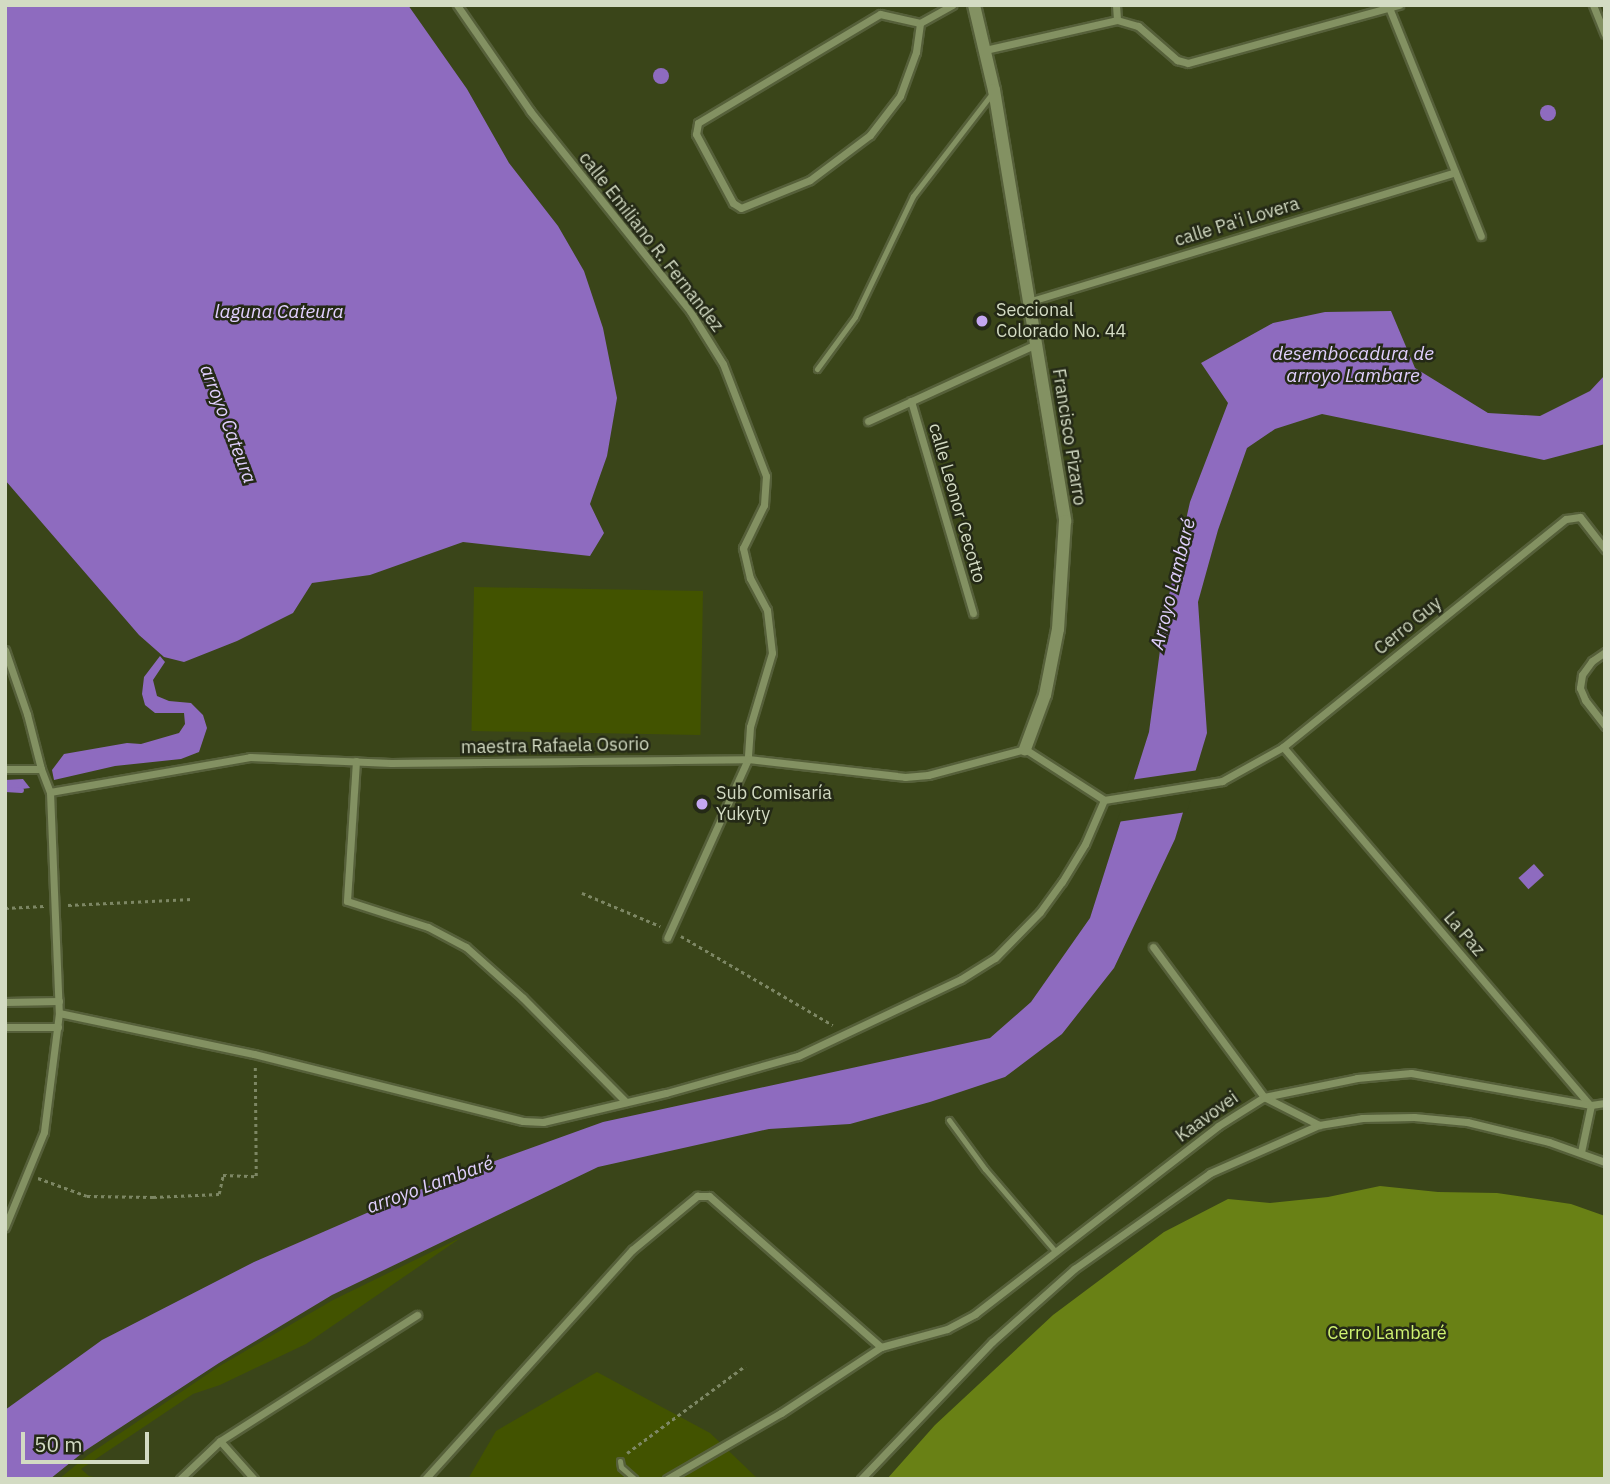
<!DOCTYPE html>
<html>
<head>
<meta charset="utf-8">
<style>
	body { margin:0 }
	#map { position:relative; width:1610px; height:1484px; overflow:hidden; background:#3a4519; font-family:"IBM Plex Sans",sans-serif }
	div>[style] { position:absolute }
	.green>* { inset:0; background:#425300; transform-origin:0 0 }
	.forest>* { inset:0; background:#698115 }
	.water>* { inset:0; background:#8e6bbf; transform-origin:0 0 }
	.round { border-radius:50% }
	.pier>* { inset:0; background:#3a4519 }
	.stream>* { height:5px; margin:-2.5px; padding:0 2.5px; transform-origin:2.5px; border-radius:2.5px; background:#8e6bbf }
	.path>* { height:2.5px; margin-top:-1.25px; transform-origin:0; background:repeating-linear-gradient(90deg,#7d8764 0 3.5px,transparent 0 7px) }
	.roads { filter:drop-shadow(2px 0 #56603a) drop-shadow(-2px 0 #56603a) drop-shadow(0 2px #56603a) drop-shadow(0 -2px #56603a) }
	.service>* { height:5px; margin:-2.5px; padding:0 2.5px; transform-origin:2.5px; border-radius:2.5px; background:#839162 }
	.minor>* { height:7px; margin:-3.5px; padding:0 3.5px; transform-origin:3.5px; border-radius:3.5px; background:#839162 }
	.tertiary>* { height:12px; margin:-6px; padding:0 6px; transform-origin:6px; border-radius:6px; background:#839162 }
	.dots>* { width:19px; height:19px; translate:-50% -50%; box-sizing:border-box; border:4px solid #242916; border-radius:50% }
	span { translate:-50% -50%; white-space:nowrap; text-align:center; line-height:1.15; -webkit-text-stroke:5px #242916; paint-order:stroke }
	.street-label { font-size:18px; color:#d3dbc3 }
	.poi-label { font-size:18px; color:#d3dbc3 }
	.left { translate:0 -50%; text-align:left }
	.park-label { font-size:18px; color:#d0f372 }
	.water-label { font-size:19px; color:#e1d0fe; font-style:italic }
	.frame { position:absolute; inset:0; border:7px solid #d3dbc3; pointer-events:none }
	.scale { position:absolute; left:21px; top:1432px; width:128px; height:32px; box-sizing:border-box; border:4px solid #d3dbc3; border-top:0; padding-left:9px; font-size:21px; line-height:24px; white-space:nowrap; color:#d3dbc3; -webkit-text-stroke:5px #242916; paint-order:stroke }
</style>
</head>
<body>
<div id="map">
	<div class="green">
		<i style="left:474px;top:587px;width:229px;height:144px;rotate:1deg"></i>
		<i style="clip-path:polygon(462px 1237px,306px 1344px,220px 1385px,193px 1394px,81px 1469px,89px 1476px,103px 1479px,59px 1479px,88px 1455px,218px 1367px,333px 1300px)"></i>
		<i style="clip-path:polygon(597px 1372px,710px 1433px,758px 1479px,468px 1479px,496px 1431px)"></i>
	</div>
	<div class="forest">
		<i style="clip-path:polygon(1380px 1186px,1438px 1192px,1497px 1193px,1571px 1204px,1605px 1216px,1605px 1479px,887px 1479px,935px 1425px,1053px 1315px,1164px 1232px,1228px 1199px,1270px 1203px,1328px 1197px)"></i>
	</div>
	<div class="water">
		<i style="clip-path:polygon(5px 5px,408px 5px,467px 89px,509px 163px,558px 226px,584px 271px,603px 328px,617px 398px,607px 456px,590px 504px,604px 533px,590px 556px,463px 542px,370px 575px,312px 583px,293px 613px,237px 641px,184px 662px,164px 657px,139px 635px,5px 480px)"></i>
		<i class="round" style="left:653px;top:68px;width:16px;height:16px"></i>
		<i class="round" style="left:1540px;top:105px;width:16px;height:16px"></i>
		<i style="clip-path:polygon(1391px 311px,1415px 368px,1488px 413px,1540px 416px,1590px 391px,1605px 375px,1605px 444px,1544px 460px,1322px 414px,1275px 429px,1247px 448px,1218px 530px,1198px 602px,1207px 733px,1175px 839px,1114px 968px,1062px 1034px,1005px 1077px,930px 1102px,850px 1124px,769px 1129px,598px 1167px,332px 1295px,219px 1363px,86px 1450px,50px 1479px,5px 1479px,5px 1410px,102px 1340px,254px 1262px,445px 1179px,603px 1122px,990px 1038px,1031px 1002px,1090px 918px,1149px 732px,1165px 613px,1190px 502px,1228px 403px,1201px 363px,1273px 323px,1325px 312px)"></i>
		<i style="clip-path:polygon(160px 656px,165px 662px,153px 680px,157px 696px,169px 701px,191px 703px,203px 715px,207px 728px,199px 752px,181px 759px,115px 766px,54px 780px,52px 770px,64px 754px,127px 743px,141px 744px,179px 733px,185px 724px,184px 713px,155px 713px,145px 705px,142px 694px,144px 677px)"></i>
		<i style="clip-path:polygon(23px 779px,30px 788px,5px 791px,5px 780px)"></i>
		<i style="left:1534px;top:864px;width:15px;height:21px;rotate:48deg"></i>
	</div>
	<div class="pier">
		<i style="clip-path:polygon(1199px 770px,1187px 812px,1117px 822px,1130px 780px)"></i>
	</div>
	<div class="stream">
		<i style="left:5px;top:789px;width:16px;rotate:4deg"></i>
	</div>
	<div class="path">
		<i style="left:582px;top:893px;width:85px;rotate:22.9deg"></i>
		<i style="left:68px;top:905px;width:124px;rotate:-2.8deg"></i>
		<i style="left:5px;top:908px;width:39px;rotate:-3deg"></i>
		<i style="left:681px;top:936px;width:176px;rotate:30.4deg"></i>
		<i style="left:38px;top:1178px;width:52px;rotate:20.2deg"></i>
		<i style="left:87px;top:1196px;width:66px;rotate:0.9deg"></i>
		<i style="left:153px;top:1197px;width:66px;rotate:-2.6deg"></i>
		<i style="left:219px;top:1194px;width:19px;rotate:-78deg"></i>
		<i style="left:223px;top:1175px;width:33px;rotate:2deg"></i>
		<i style="left:256px;top:1176px;width:110px;rotate:-90.5deg"></i>
		<i style="left:627px;top:1453px;width:147px;rotate:-36.4deg"></i>
	</div>
	<div class="roads">
		<div class="service">
			<i style="left:817px;top:369px;width:64px;rotate:-53.8deg"></i>
			<i style="left:855px;top:317px;width:134px;rotate:-64.4deg"></i>
			<i style="left:913px;top:196px;width:131px;rotate:-52.4deg"></i>
			<i style="left:949px;top:1120px;width:61px;rotate:53.7deg"></i>
			<i style="left:985px;top:1169px;width:109px;rotate:49.5deg"></i>
			<i style="left:620px;top:1461px;width:6px;rotate:81deg"></i>
			<i style="left:621px;top:1467px;width:18px;rotate:41deg"></i>
		</div>
		<div class="minor">
			<i style="left:457px;top:5px;width:129px;rotate:55.4deg"></i>
			<i style="left:530px;top:111px;width:256px;rotate:51.3deg"></i>
			<i style="left:690px;top:311px;width:62px;rotate:58.1deg"></i>
			<i style="left:723px;top:364px;width:120px;rotate:69deg"></i>
			<i style="left:766px;top:476px;width:29px;rotate:94deg"></i>
			<i style="left:764px;top:505px;width:48px;rotate:116deg"></i>
			<i style="left:743px;top:548px;width:31px;rotate:77deg"></i>
			<i style="left:750px;top:578px;width:36px;rotate:62deg"></i>
			<i style="left:767px;top:610px;width:43px;rotate:83.4deg"></i>
			<i style="left:772px;top:653px;width:77px;rotate:106.6deg"></i>
			<i style="left:750px;top:727px;width:32px;rotate:94deg"></i>
			<i style="left:748px;top:759px;width:196px;rotate:114.3deg"></i>
			<i style="left:1116px;top:5px;width:15px;rotate:86deg"></i>
			<i style="left:1388px;top:5px;width:249px;rotate:68.1deg"></i>
			<i style="left:1593px;top:5px;width:31px;rotate:68deg"></i>
			<i style="left:920px;top:23px;width:41px;rotate:-167.3deg"></i>
			<i style="left:880px;top:14px;width:212px;rotate:149.1deg"></i>
			<i style="left:698px;top:123px;width:11px;rotate:100deg"></i>
			<i style="left:696px;top:134px;width:78px;rotate:61.8deg"></i>
			<i style="left:733px;top:203px;width:9px;rotate:32deg"></i>
			<i style="left:741px;top:208px;width:74px;rotate:-22.1deg"></i>
			<i style="left:810px;top:180px;width:75px;rotate:-36.9deg"></i>
			<i style="left:870px;top:135px;width:49px;rotate:-52.4deg"></i>
			<i style="left:900px;top:96px;width:47px;rotate:-70deg"></i>
			<i style="left:916px;top:52px;width:29px;rotate:-82deg"></i>
			<i style="left:920px;top:23px;width:37px;rotate:-29deg"></i>
			<i style="left:985px;top:50px;width:135px;rotate:-12.8deg"></i>
			<i style="left:1117px;top:20px;width:22px;rotate:16deg"></i>
			<i style="left:1138px;top:26px;width:52px;rotate:41.1deg"></i>
			<i style="left:1177px;top:60px;width:11px;rotate:15deg"></i>
			<i style="left:1188px;top:63px;width:219px;rotate:-15.4deg"></i>
			<i style="left:1028px;top:302px;width:446px;rotate:-16.9deg"></i>
			<i style="left:911px;top:401px;width:221px;rotate:73.7deg"></i>
			<i style="left:868px;top:421px;width:185px;rotate:-24.6deg"></i>
			<i style="left:5px;top:650px;width:68px;rotate:71deg"></i>
			<i style="left:27px;top:714px;width:57px;rotate:75.7deg"></i>
			<i style="left:1605px;top:652px;width:16px;rotate:145deg"></i>
			<i style="left:1592px;top:661px;width:17px;rotate:126deg"></i>
			<i style="left:1582px;top:675px;width:13px;rotate:99deg"></i>
			<i style="left:1580px;top:688px;width:13px;rotate:67deg"></i>
			<i style="left:1585px;top:700px;width:33px;rotate:52deg"></i>
			<i style="left:1283px;top:747px;width:472px;rotate:49.4deg"></i>
			<i style="left:356px;top:761px;width:140px;rotate:93.7deg"></i>
			<i style="left:347px;top:901px;width:85px;rotate:17.8deg"></i>
			<i style="left:428px;top:927px;width:43px;rotate:27.8deg"></i>
			<i style="left:466px;top:947px;width:76px;rotate:41.8deg"></i>
			<i style="left:523px;top:998px;width:146px;rotate:45.3deg"></i>
			<i style="left:5px;top:769px;width:36px"></i>
			<i style="left:41px;top:769px;width:25px;rotate:69deg"></i>
			<i style="left:50px;top:792px;width:221px;rotate:87.7deg"></i>
			<i style="left:59px;top:1013px;width:120px;rotate:97.2deg"></i>
			<i style="left:44px;top:1132px;width:103px;rotate:112.3deg"></i>
			<i style="left:50px;top:792px;width:203px;rotate:-9.9deg"></i>
			<i style="left:250px;top:757px;width:141px;rotate:2.4deg"></i>
			<i style="left:391px;top:763px;width:357px;rotate:-0.6deg"></i>
			<i style="left:748px;top:759px;width:158px;rotate:6.5deg"></i>
			<i style="left:905px;top:777px;width:23px;rotate:-5deg"></i>
			<i style="left:928px;top:775px;width:100px;rotate:-15deg"></i>
			<i style="left:1025px;top:749px;width:94px;rotate:32.8deg"></i>
			<i style="left:1153px;top:947px;width:187px;rotate:53.5deg"></i>
			<i style="left:1264px;top:1097px;width:62px;rotate:27deg"></i>
			<i style="left:5px;top:1002px;width:54px;rotate:-1.1deg"></i>
			<i style="left:59px;top:1013px;width:199px;rotate:11.9deg"></i>
			<i style="left:254px;top:1054px;width:277px;rotate:14deg"></i>
			<i style="left:523px;top:1121px;width:20px;rotate:3deg"></i>
			<i style="left:543px;top:1122px;width:126px;rotate:-13.3deg"></i>
			<i style="left:666px;top:1093px;width:137px;rotate:-15.7deg"></i>
			<i style="left:798px;top:1056px;width:180px;rotate:-25.3deg"></i>
			<i style="left:961px;top:979px;width:40px;rotate:-32deg"></i>
			<i style="left:995px;top:958px;width:64px;rotate:-45.6deg"></i>
			<i style="left:1040px;top:912px;width:37px;rotate:-54deg"></i>
			<i style="left:1062px;top:882px;width:44px;rotate:-58.8deg"></i>
			<i style="left:1085px;top:844px;width:48px;rotate:-66.6deg"></i>
			<i style="left:1104px;top:800px;width:120px;rotate:-9.1deg"></i>
			<i style="left:1222px;top:781px;width:70px;rotate:-29.1deg"></i>
			<i style="left:1283px;top:747px;width:363px;rotate:-38.9deg"></i>
			<i style="left:1566px;top:519px;width:14px;rotate:-8deg"></i>
			<i style="left:1580px;top:517px;width:41px;rotate:52deg"></i>
			<i style="left:5px;top:1027px;width:53px"></i>
			<i style="left:1581px;top:1152px;width:48px;rotate:-78deg"></i>
			<i style="left:220px;top:1441px;width:51px;rotate:48.2deg"></i>
			<i style="left:180px;top:1479px;width:55px;rotate:-43.5deg"></i>
			<i style="left:220px;top:1441px;width:234px;rotate:-32.6deg"></i>
			<i style="left:425px;top:1479px;width:309px;rotate:-47.9deg"></i>
			<i style="left:632px;top:1250px;width:85px;rotate:-39.7deg"></i>
			<i style="left:697px;top:1196px;width:12px"></i>
			<i style="left:709px;top:1196px;width:229px;rotate:41.3deg"></i>
			<i style="left:667px;top:1479px;width:132px;rotate:-30.1deg"></i>
			<i style="left:781px;top:1413px;width:120px;rotate:-33.4deg"></i>
			<i style="left:881px;top:1347px;width:68px;rotate:-15.3deg"></i>
			<i style="left:947px;top:1329px;width:32px;rotate:-28deg"></i>
			<i style="left:975px;top:1314px;width:307px;rotate:-37.7deg"></i>
			<i style="left:1218px;top:1126px;width:54px;rotate:-32.2deg"></i>
			<i style="left:1264px;top:1097px;width:95px;rotate:-11.5deg"></i>
			<i style="left:1357px;top:1078px;width:54px;rotate:-5.3deg"></i>
			<i style="left:1411px;top:1073px;width:183px;rotate:10.1deg"></i>
			<i style="left:1591px;top:1105px;width:14px;rotate:-8deg"></i>
			<i style="left:861px;top:1479px;width:190px;rotate:-46.3deg"></i>
			<i style="left:992px;top:1342px;width:110px;rotate:-41.7deg"></i>
			<i style="left:1074px;top:1269px;width:166px;rotate:-35.2deg"></i>
			<i style="left:1210px;top:1173px;width:119px;rotate:-23.8deg"></i>
			<i style="left:1319px;top:1125px;width:44px;rotate:-9.2deg"></i>
			<i style="left:1362px;top:1118px;width:52px;rotate:-1.1deg"></i>
			<i style="left:1414px;top:1117px;width:53px;rotate:5.4deg"></i>
			<i style="left:1467px;top:1122px;width:84px;rotate:13.7deg"></i>
			<i style="left:1549px;top:1142px;width:59px;rotate:19.7deg"></i>
		</div>
		<div class="tertiary">
			<i style="left:974px;top:5px;width:87px;rotate:76.8deg"></i>
			<i style="left:994px;top:90px;width:437px;rotate:80.6deg"></i>
			<i style="left:1065px;top:521px;width:108px;rotate:93.7deg"></i>
			<i style="left:1058px;top:629px;width:67px;rotate:101.1deg"></i>
			<i style="left:1045px;top:695px;width:58px;rotate:110.3deg"></i>
		</div>
	</div>
	<div class="dots">
		<i style="left:982px;top:321px;background:#c4a7f1"></i>
		<i style="left:702px;top:804px;background:#c4a7f1"></i>
	</div>
	<div class="street-label">
		<span style="left:1237px;top:222px;rotate:-17deg">calle Pa'i Lovera</span>
		<span style="left:651px;top:242px;rotate:52deg">calle Emiliano R. Fernandez</span>
		<span style="left:1069px;top:437px;rotate:81deg">Francisco Pizarro</span>
		<span style="left:957px;top:503px;rotate:74deg">calle Leonor Cecotto</span>
		<span style="left:1408px;top:626px;rotate:-39deg">Cerro Guy</span>
		<span style="left:555px;top:746px;rotate:-1deg">maestra Rafaela Osorio</span>
		<span style="left:1464px;top:934px;rotate:49deg">La Paz</span>
		<span style="left:1207px;top:1117px;rotate:-36deg">Kaavovei</span>
	</div>
	<div class="poi-label">
		<span class="left" style="left:996px;top:321px">Seccional<br>Colorado No. 44</span>
		<span class="left" style="left:716px;top:804px">Sub Comisaría<br>Yukyty</span>
	</div>
	<div class="park-label">
		<span style="left:1387px;top:1333px">Cerro Lambaré</span>
	</div>
	<div class="water-label">
		<span style="left:279px;top:312px">laguna Cateura</span>
		<span style="left:1353px;top:365px">desembocadura de<br>arroyo Lambare</span>
		<span style="left:228px;top:424px;rotate:69deg">arroyo Cateura</span>
		<span style="left:1173px;top:584px;rotate:-76deg">Arroyo Lambaré</span>
		<span style="left:430px;top:1185px;rotate:-20deg">arroyo Lambaré</span>
	</div>
	<div class="frame"></div>
	<div class="scale">50 m</div>
</div>
</body>
</html>
